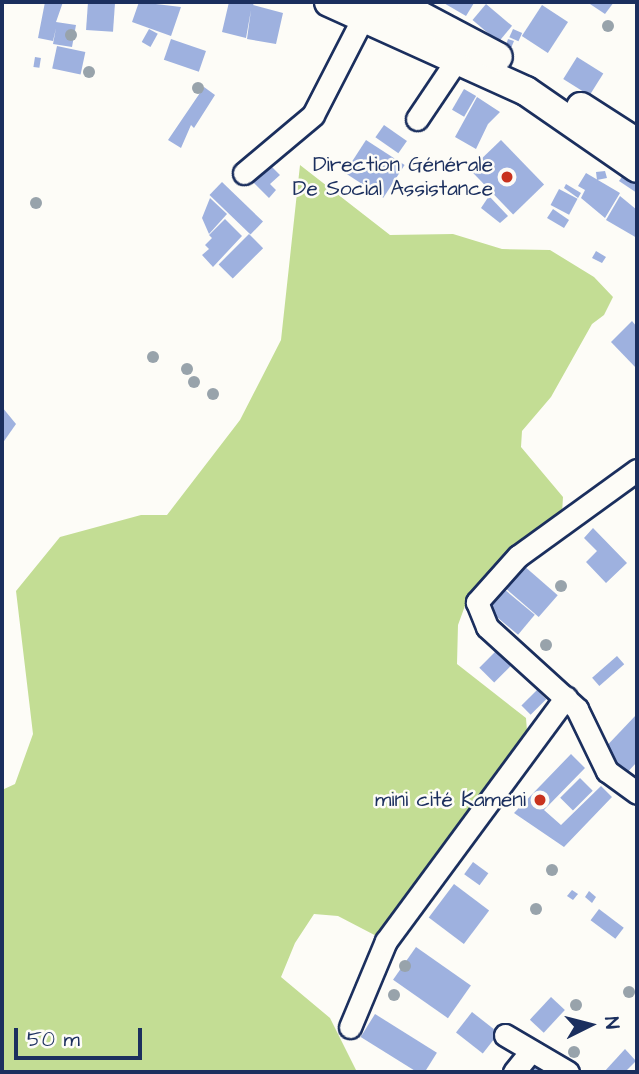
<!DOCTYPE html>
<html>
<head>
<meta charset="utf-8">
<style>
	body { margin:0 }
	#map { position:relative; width:639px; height:1074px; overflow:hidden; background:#fdfcf7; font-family:"Architects Daughter",sans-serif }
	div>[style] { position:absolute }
	.green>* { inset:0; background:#c3dd94 }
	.building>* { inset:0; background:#9eb1df; transform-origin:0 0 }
	.roads { filter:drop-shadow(2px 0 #1b2f5e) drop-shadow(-2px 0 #1b2f5e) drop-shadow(0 2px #1b2f5e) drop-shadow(0 -2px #1b2f5e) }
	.street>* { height:21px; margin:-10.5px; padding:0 10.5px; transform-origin:10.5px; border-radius:10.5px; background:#fdfcf7 }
	.secondary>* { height:28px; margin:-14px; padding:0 14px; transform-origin:14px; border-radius:14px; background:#fdfcf7 }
	.trees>* { width:12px; height:12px; margin:-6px; border-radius:50%; background:#98a3ab }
	.dots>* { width:19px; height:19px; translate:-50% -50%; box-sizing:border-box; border:4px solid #fdfcf7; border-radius:50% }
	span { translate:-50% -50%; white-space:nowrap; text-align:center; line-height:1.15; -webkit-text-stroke:5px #fdfcf7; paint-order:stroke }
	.poi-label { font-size:21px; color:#1b2f5e }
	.right { translate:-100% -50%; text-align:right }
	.frame { position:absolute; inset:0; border:4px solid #1b2f5e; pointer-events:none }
	.north { position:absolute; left:555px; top:990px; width:70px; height:70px; -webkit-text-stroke:5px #fdfcf7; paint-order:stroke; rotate:84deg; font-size:19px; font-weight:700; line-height:28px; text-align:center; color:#1b2f5e }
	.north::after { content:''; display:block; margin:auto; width:24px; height:32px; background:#1b2f5e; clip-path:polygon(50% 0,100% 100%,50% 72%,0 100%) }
	.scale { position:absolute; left:14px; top:1028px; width:128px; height:32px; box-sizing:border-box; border:4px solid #1b2f5e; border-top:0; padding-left:9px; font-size:21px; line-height:24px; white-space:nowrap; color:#1b2f5e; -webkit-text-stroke:5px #fdfcf7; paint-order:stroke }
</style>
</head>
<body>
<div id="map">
	<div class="green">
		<i style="clip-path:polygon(300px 165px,390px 235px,453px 234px,502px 249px,550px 250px,594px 277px,613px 297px,604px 315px,592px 324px,551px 397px,522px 431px,521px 447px,563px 497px,562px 513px,470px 592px,458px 625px,457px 664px,526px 718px,527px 731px,386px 941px,338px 916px,314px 914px,295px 943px,281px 977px,330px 1018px,357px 1072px,2px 1072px,2px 790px,15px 784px,33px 734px,16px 591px,60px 537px,141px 515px,167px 515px,240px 420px,281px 340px)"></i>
	</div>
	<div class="building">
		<i style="clip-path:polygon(45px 2px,63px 2px,56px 22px,76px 25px,72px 47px,53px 44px,56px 28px,53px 41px,38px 38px)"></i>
		<i style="left:88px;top:2px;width:27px;height:28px;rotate:4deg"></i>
		<i style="clip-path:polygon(139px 2px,181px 7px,171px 36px,132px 22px)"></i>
		<i style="clip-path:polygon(229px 2px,255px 2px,253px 5px,283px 13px,276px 44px,247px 39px,251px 10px,246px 38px,222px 32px)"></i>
		<i style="clip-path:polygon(442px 2px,472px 2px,474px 3px,466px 16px)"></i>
		<i style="clip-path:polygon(587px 2px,614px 2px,605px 14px)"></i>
		<i style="left:486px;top:4px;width:34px;height:21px;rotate:40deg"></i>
		<i style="left:542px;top:5px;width:31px;height:37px;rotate:33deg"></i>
		<i style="left:149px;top:29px;width:10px;height:15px;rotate:29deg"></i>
		<i style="left:513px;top:29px;width:10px;height:9px;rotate:24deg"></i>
		<i style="left:171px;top:39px;width:37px;height:22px;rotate:19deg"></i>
		<i style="clip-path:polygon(508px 39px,514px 41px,509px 53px,504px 51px)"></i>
		<i style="left:57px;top:46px;width:29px;height:23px;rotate:12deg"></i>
		<i style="left:35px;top:57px;width:6px;height:10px;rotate:9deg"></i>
		<i style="left:577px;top:57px;width:31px;height:26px;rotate:32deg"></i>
		<i style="clip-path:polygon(204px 87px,215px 95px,194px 128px,191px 125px,181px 148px,168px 140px)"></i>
		<i style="left:464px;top:89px;width:14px;height:24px;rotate:30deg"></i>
		<i style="clip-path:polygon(477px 97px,500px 112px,488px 124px,476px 149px,455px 137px)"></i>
		<i style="left:384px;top:125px;width:28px;height:15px;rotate:35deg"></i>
		<i style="left:366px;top:140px;width:46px;height:39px;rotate:33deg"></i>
		<i style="left:501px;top:140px;width:62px;height:43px;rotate:46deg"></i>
		<i style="clip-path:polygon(270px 165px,280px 175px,270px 184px,276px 190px,269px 198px,249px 178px)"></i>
		<i style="clip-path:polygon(605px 171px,607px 178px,597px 180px,596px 172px)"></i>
		<i style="clip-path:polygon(586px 173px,620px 193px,605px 218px,581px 198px,585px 190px,578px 186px)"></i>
		<i style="clip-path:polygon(624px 174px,637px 183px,637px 193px,619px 181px)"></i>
		<i style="left:222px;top:182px;width:57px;height:18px;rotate:44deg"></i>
		<i style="clip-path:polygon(566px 184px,581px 193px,578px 198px,564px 188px)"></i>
		<i style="left:559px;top:189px;width:21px;height:18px;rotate:28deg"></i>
		<i style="clip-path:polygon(489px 196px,508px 216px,500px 223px,481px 208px)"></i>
		<i style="clip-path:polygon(620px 196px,637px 210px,637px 238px,606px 220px)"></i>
		<i style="clip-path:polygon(210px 198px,227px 214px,209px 234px,202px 218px)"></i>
		<i style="clip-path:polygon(553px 209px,569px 220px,564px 228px,547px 218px)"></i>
		<i style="clip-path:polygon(225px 219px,242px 236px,213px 267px,202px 255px,209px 249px,205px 245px,212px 238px,209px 235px)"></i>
		<i style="left:249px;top:234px;width:20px;height:43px;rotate:45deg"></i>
		<i style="clip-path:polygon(596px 251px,606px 257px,602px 263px,592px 258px)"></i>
		<i style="clip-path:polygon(632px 321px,637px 327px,637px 369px,611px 342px)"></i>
		<i style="clip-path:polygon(2px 407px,16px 424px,2px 444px)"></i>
		<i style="clip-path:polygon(593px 528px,627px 563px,606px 583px,586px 562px,597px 551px,584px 538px)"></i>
		<i style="left:523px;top:565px;width:46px;height:29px;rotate:41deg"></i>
		<i style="left:498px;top:584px;width:48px;height:26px;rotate:40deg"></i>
		<i style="left:497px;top:650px;width:21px;height:25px;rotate:45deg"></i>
		<i style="left:617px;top:656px;width:11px;height:33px;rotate:49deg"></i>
		<i style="left:537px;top:690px;width:13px;height:22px;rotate:45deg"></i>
		<i style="clip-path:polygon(637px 714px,637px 762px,623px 777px,599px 754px)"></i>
		<i style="clip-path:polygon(571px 754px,585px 768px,544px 810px,561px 825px,601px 786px,612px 797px,564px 847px,514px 813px)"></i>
		<i style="left:580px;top:778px;width:18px;height:28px;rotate:45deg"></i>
		<i style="left:473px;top:862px;width:19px;height:15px;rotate:36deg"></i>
		<i style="left:454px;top:884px;width:44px;height:42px;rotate:37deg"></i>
		<i style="clip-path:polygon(572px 890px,578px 894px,573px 900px,567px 896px)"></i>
		<i style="clip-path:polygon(589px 891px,596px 897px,592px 903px,585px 897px)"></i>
		<i style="left:599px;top:909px;width:31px;height:14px;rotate:37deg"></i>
		<i style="left:416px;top:947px;width:67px;height:40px;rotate:35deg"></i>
		<i style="left:551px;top:997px;width:19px;height:31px;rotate:43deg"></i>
		<i style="left:472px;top:1012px;width:34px;height:26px;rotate:38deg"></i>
		<i style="left:375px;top:1014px;width:73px;height:27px;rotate:32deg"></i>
		<i style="clip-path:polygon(625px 1049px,636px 1061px,625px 1072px,604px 1072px)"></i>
		<i style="clip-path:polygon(531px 1053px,556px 1072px,517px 1072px)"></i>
	</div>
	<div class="roads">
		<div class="street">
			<i style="left:417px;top:119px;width:73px;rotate:-56.1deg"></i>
			<i style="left:244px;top:173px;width:90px;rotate:-40deg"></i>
			<i style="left:313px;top:115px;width:127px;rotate:-62.8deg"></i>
			<i style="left:637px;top:470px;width:147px;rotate:144.1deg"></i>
			<i style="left:518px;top:556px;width:62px;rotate:131.7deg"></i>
			<i style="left:477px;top:602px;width:27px;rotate:68deg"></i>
			<i style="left:487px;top:627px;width:122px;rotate:42.3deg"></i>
			<i style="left:577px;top:709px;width:69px;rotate:64.2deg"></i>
			<i style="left:607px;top:771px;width:37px;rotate:36deg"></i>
			<i style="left:350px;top:1027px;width:93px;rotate:-67.3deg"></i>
			<i style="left:386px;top:941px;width:303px;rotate:-53.6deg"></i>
			<i style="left:505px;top:1035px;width:73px;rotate:30.4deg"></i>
			<i style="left:514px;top:1072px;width:27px;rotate:-51deg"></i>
		</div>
		<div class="secondary">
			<i style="left:329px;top:2px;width:216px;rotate:24.3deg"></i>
			<i style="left:526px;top:91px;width:135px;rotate:34.7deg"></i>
			<i style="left:384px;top:2px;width:28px;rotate:18deg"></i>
			<i style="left:411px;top:11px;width:98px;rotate:27.9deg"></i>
			<i style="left:581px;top:107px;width:67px;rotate:32.7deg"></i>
		</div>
	</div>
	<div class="trees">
		<i style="left:608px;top:26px"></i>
		<i style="left:71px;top:35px"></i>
		<i style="left:89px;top:72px"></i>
		<i style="left:198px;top:88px"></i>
		<i style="left:36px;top:203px"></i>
		<i style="left:153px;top:357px"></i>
		<i style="left:187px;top:369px"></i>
		<i style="left:194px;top:382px"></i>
		<i style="left:213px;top:394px"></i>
		<i style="left:561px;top:586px"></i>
		<i style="left:546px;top:645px"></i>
		<i style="left:552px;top:870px"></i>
		<i style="left:536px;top:909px"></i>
		<i style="left:405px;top:966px"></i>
		<i style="left:629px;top:992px"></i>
		<i style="left:394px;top:995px"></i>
		<i style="left:576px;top:1005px"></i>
		<i style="left:574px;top:1052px"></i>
	</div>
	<div class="dots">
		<i style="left:507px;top:177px;background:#c8321e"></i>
		<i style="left:540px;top:800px;background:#c8321e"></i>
	</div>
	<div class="poi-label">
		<span class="right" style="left:493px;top:177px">Direction Générale<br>De Social Assistance</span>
		<span class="right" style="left:526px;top:800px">mini cité Kameni</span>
	</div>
	<div class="frame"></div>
	<div class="north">N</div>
	<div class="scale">50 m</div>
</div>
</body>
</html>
